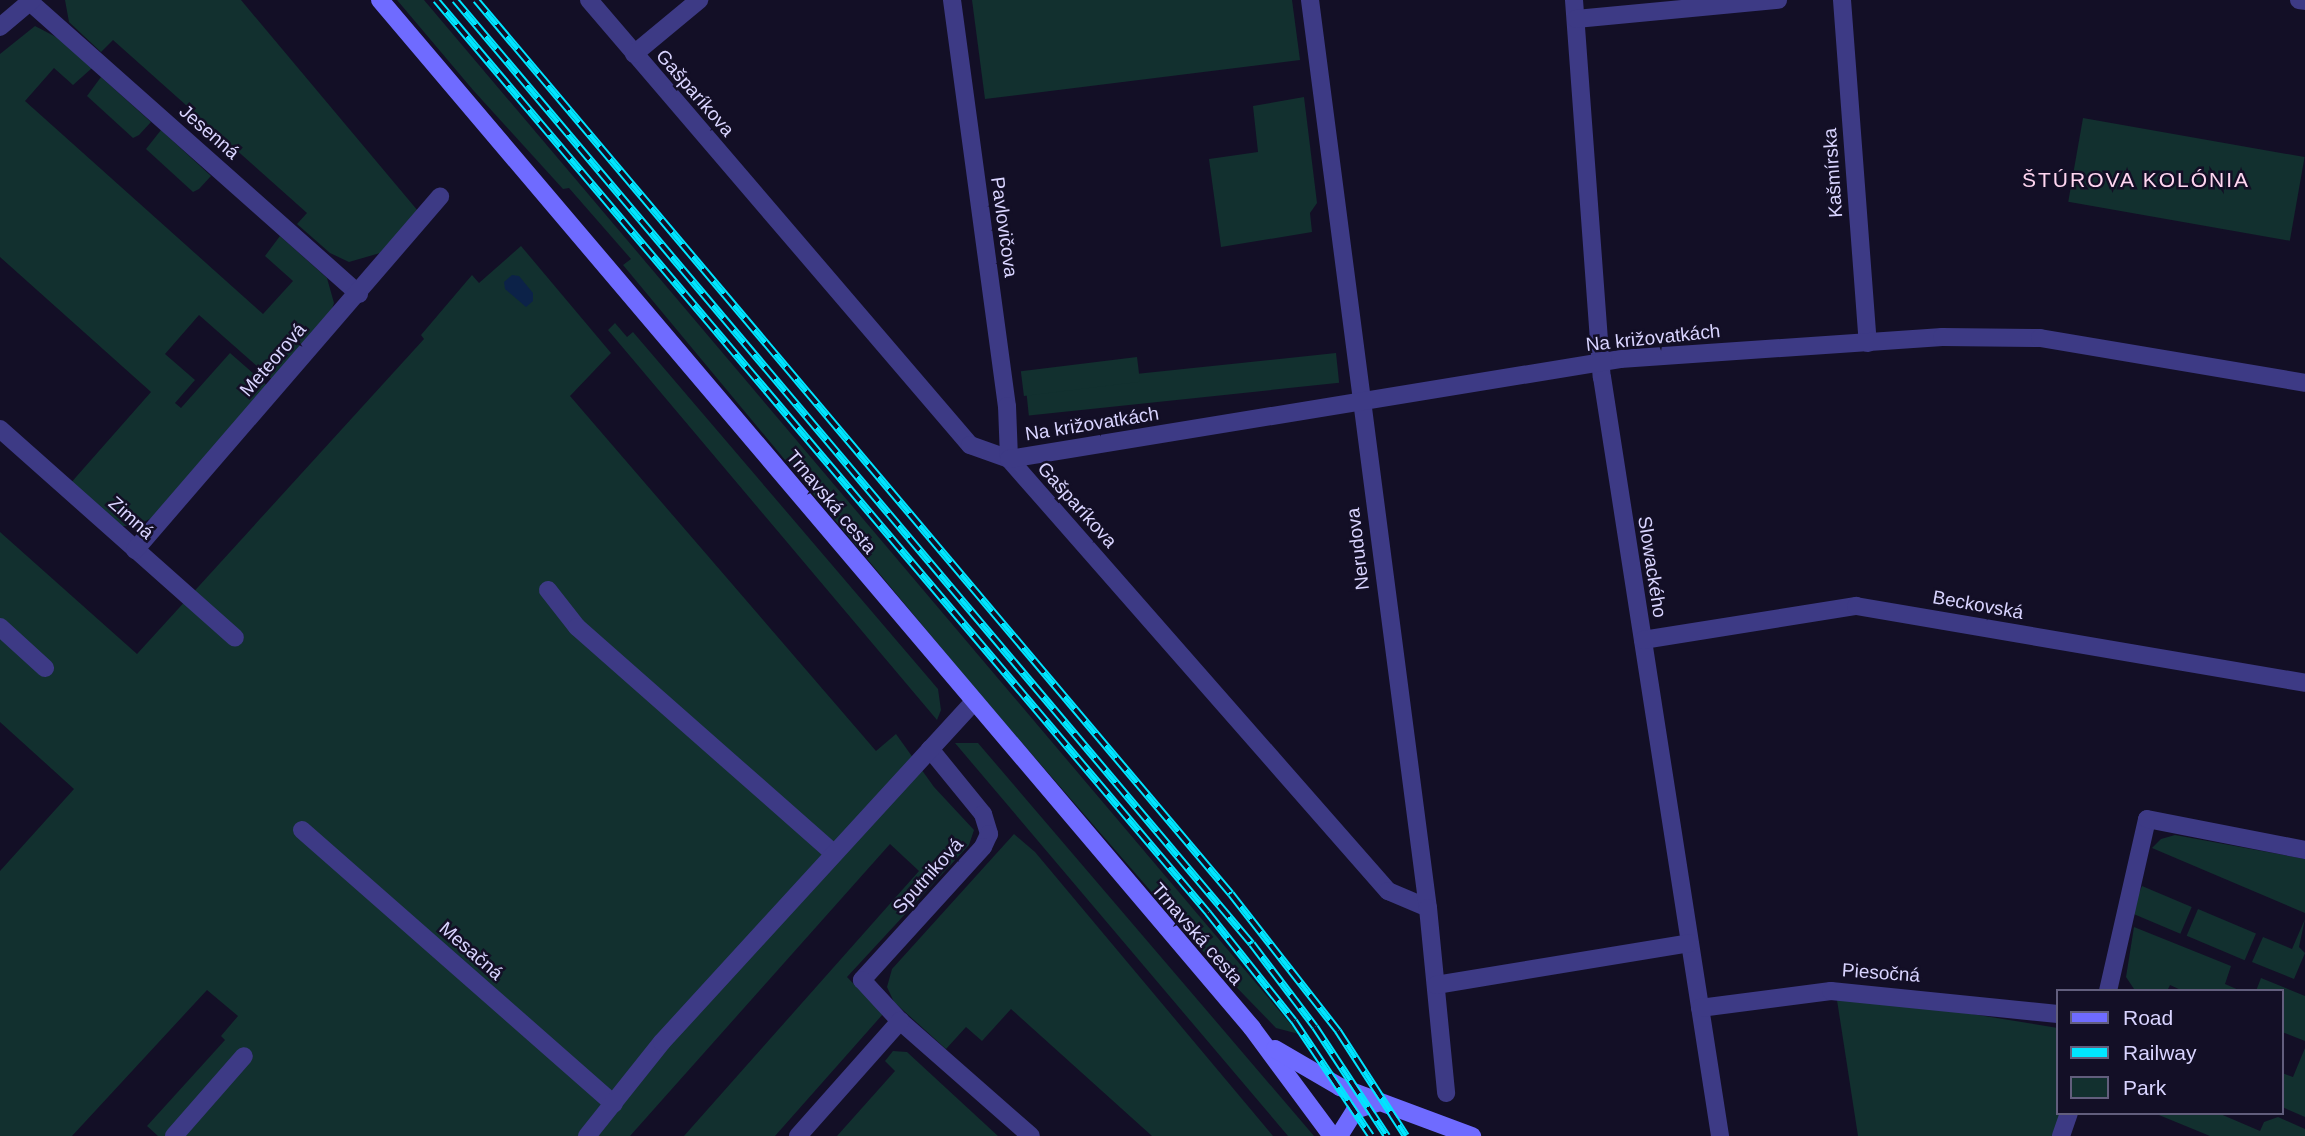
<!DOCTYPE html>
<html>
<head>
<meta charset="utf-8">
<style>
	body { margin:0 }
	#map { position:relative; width:2305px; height:1136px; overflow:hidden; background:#130f26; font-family:Helvetica,sans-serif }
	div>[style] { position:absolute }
	.green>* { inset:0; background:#12302f; transform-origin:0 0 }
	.water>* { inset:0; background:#0c2248 }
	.street>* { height:18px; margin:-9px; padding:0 9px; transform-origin:9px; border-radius:9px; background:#3d3a85 }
	.secondary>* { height:18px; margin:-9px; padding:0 9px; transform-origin:9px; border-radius:9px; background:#6f6bff }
	.rail>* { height:8px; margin-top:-4px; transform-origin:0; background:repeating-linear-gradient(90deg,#130f26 0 16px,#00e5ff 0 32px); box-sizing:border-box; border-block:2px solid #00e5ff }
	span { translate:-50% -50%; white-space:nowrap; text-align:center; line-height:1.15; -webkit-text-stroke:5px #130f26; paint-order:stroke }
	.street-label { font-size:19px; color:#d9d4ff }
	.neighbourhood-label { font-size:21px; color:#ffd6f0; letter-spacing:2px }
	.legend { position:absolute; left:2056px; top:989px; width:228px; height:126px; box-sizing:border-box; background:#130f26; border:2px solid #625e7d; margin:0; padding:9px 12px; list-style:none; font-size:21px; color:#d9d4ff }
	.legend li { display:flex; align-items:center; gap:14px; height:35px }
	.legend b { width:35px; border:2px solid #625e7d }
</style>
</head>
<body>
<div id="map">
	<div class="green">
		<i style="clip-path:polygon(65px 0,241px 0,418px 211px,380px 253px,349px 262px,330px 253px,297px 224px,307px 213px,113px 40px,101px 52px,69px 22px)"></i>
		<i style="clip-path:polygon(397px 0,424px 0,1299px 1034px,1276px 1028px,1215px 965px,977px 691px,623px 265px,631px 259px,569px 188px,563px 189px,473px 90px)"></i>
		<i style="clip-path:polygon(972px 0,1292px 0,1300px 60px,985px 99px)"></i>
		<i style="clip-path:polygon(35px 26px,58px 38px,92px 68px,73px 85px,54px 68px,25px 101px,263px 314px,293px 281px,265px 256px,280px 236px,327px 278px,334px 303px,326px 326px,275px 382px,199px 315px,165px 354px,195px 380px,175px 403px,181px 408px,230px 353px,270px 388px,158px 515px,135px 526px,121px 526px,69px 485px,151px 392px,0 257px,0 54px)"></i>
		<i style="clip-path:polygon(101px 77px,151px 122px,139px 135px,133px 138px,87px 96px)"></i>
		<i style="clip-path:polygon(1304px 97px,1317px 203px,1310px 213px,1312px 232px,1221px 247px,1209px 159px,1258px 152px,1253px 106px)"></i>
		<i style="left:2083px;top:118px;width:225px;height:85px;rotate:10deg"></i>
		<i style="clip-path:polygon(161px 130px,211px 176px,199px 189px,193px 192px,146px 149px)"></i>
		<i style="clip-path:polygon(521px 246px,611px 353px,570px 396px,876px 751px,896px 734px,934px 787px,974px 830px,969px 845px,847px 977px,883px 1014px,775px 1136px,684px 1136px,919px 871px,890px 844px,630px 1136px,158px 1136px,147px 1126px,225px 1040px,221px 1036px,238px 1016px,207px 990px,72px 1136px,0 1136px,0 871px,74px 789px,0 722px,0 532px,137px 654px,424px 339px,421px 335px,472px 275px,479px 283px)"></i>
		<i style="clip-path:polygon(615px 323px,627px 337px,633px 332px,938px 689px,941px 710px,937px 720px,608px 330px)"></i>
		<i style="left:1336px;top:353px;width:30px;height:312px;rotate:84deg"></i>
		<i style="left:1137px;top:357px;width:25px;height:117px;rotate:83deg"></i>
		<i style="clip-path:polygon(955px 743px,978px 743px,1314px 1136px,1288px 1136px)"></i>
		<i style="clip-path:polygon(1014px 834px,1035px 852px,1273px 1136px,1152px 1136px,1011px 1009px,982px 1041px,966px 1027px,946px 1049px,894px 1002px,887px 987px,892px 969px)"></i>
		<i style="clip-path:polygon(2175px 835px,2305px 859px,2305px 913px,2152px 848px,2161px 839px)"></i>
		<i style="left:2142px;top:886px;width:54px;height:29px;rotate:23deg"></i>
		<i style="left:2198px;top:909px;width:63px;height:29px;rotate:23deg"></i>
		<i style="clip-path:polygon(2305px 919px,2299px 947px,2305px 953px,2294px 979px,2252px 962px,2263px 937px,2292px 949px)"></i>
		<i style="clip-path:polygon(2134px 927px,2231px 966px,2225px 984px,2241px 991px,2183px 991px,2170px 985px,2167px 991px,2134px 989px,2126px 977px)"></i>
		<i style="clip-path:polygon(2261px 978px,2305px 996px,2305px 1041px,2282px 1032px,2282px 991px,2256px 991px)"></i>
		<i style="clip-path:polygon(1837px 1000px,1929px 1007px,2058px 1028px,2061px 1113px,2052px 1136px,1858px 1136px)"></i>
		<i style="clip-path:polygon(2305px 1048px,2305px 1117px,2282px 1107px,2282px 1073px,2293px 1077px)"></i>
		<i style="clip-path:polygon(893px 1051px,907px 1052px,998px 1136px,837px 1136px,895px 1071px,885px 1061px)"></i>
		<i style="clip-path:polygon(2154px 1113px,2218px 1113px,2260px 1131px,2264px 1122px,2278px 1117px,2305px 1129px,2305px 1136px,2210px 1136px)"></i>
	</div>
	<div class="water">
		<i style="clip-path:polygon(512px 275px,519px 276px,533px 293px,533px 301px,526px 307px,505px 289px,504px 282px)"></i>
	</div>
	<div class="street">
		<i style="left:589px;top:0;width:586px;rotate:49.43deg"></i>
		<i style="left:970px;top:445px;width:41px;rotate:19.7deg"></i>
		<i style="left:1009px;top:459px;width:575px;rotate:48.74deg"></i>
		<i style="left:1388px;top:891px;width:43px;rotate:23deg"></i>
		<i style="left:952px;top:0;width:410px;rotate:82.3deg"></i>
		<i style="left:1007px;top:406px;width:53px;rotate:87.8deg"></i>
		<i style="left:1310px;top:0;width:916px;rotate:82.6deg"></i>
		<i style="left:1428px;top:908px;width:186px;rotate:84.4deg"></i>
		<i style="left:1574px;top:0;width:378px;rotate:85.8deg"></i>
		<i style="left:1602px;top:377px;width:768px;rotate:81.16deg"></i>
		<i style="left:1842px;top:0;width:344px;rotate:85.7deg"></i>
		<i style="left:2299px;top:0;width:6px;rotate:9deg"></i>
		<i style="left:30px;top:2px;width:440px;rotate:41.6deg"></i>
		<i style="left:1576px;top:19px;width:203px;rotate:-5.4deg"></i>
		<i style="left:0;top:27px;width:42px;rotate:-40.2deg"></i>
		<i style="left:634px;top:54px;width:85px;rotate:-39.7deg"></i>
		<i style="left:0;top:429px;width:314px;rotate:41.6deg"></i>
		<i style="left:1009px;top:459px;width:619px;rotate:-9.29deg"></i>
		<i style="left:1620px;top:359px;width:323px;rotate:-3.9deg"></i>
		<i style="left:1942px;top:337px;width:98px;rotate:0.6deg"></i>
		<i style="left:2040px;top:338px;width:269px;rotate:9.6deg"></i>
		<i style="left:135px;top:550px;width:467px;rotate:-49.2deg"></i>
		<i style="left:548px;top:590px;width:47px;rotate:51.9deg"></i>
		<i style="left:577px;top:627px;width:341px;rotate:41.4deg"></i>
		<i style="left:0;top:627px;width:61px;rotate:42.3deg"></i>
		<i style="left:1643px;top:640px;width:216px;rotate:-9.1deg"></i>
		<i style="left:1856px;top:606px;width:456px;rotate:9.7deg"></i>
		<i style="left:930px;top:749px;width:84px;rotate:50.8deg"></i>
		<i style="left:983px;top:814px;width:21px;rotate:73deg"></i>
		<i style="left:989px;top:834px;width:14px;rotate:115deg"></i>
		<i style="left:983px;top:847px;width:180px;rotate:132.3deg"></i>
		<i style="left:862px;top:980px;width:56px;rotate:47.2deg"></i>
		<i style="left:900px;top:1021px;width:174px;rotate:41.3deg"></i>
		<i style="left:302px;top:830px;width:415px;rotate:41.3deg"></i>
		<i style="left:1436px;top:985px;width:257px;rotate:-9.4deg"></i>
		<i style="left:2108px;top:991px;width:176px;rotate:-77.2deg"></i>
		<i style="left:2147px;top:819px;width:161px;rotate:11.1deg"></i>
		<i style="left:1700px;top:1008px;width:132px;rotate:-7.4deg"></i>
		<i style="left:1831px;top:991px;width:228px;rotate:5.8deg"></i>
		<i style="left:174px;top:1136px;width:106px;rotate:-48.8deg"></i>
		<i style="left:587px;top:1136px;width:120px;rotate:-51.4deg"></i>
		<i style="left:662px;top:1042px;width:460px;rotate:-47.5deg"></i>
		<i style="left:798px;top:1136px;width:154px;rotate:-48.4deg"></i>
		<i style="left:2061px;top:1136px;width:24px;rotate:-71deg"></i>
	</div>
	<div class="secondary">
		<i style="left:380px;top:0;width:1348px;rotate:49.69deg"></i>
		<i style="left:1252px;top:1028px;width:134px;rotate:53.5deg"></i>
		<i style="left:1275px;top:1049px;width:75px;rotate:30.3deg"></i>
		<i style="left:1340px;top:1087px;width:141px;rotate:20.4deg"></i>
		<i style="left:1339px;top:1136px;width:31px;rotate:-58deg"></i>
		<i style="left:1355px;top:1110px;width:23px;rotate:-18deg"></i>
	</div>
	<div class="rail">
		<i style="left:436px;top:0;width:1196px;rotate:49.78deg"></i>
		<i style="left:1208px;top:913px;width:138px;rotate:51.5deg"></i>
		<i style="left:1294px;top:1021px;width:138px;rotate:56.2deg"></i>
		<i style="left:455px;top:0;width:1235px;rotate:49.83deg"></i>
		<i style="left:1252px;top:944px;width:104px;rotate:52.8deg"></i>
		<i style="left:1315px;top:1027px;width:131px;rotate:56.6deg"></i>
		<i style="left:476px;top:0;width:1170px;rotate:49.82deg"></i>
		<i style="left:1231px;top:894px;width:174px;rotate:52deg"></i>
		<i style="left:1338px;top:1031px;width:125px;rotate:57.1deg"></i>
	</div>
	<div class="street-label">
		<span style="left:695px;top:93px;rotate:49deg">Gašparíkova</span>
		<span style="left:209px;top:132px;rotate:41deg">Jesenná</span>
		<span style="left:1833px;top:173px;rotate:-94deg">Kašmírska</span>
		<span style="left:1004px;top:227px;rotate:82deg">Pavlovičova</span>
		<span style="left:1653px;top:338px;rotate:-6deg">Na križovatkách</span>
		<span style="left:273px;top:360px;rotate:-49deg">Meteorová</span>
		<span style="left:1092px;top:424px;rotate:-9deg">Na križovatkách</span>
		<span style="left:831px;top:502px;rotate:50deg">Trnavská cesta</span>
		<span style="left:1077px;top:505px;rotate:48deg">Gašparíkova</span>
		<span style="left:131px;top:518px;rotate:42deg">Zimná</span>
		<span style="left:1358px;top:549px;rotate:-97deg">Nerudova</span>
		<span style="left:1652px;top:567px;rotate:81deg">Slowackého</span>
		<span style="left:1978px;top:605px;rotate:10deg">Beckovská</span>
		<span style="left:928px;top:876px;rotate:-48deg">Sputniková</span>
		<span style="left:1197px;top:934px;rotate:49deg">Trnavská cesta</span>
		<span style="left:471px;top:951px;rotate:41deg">Mesačná</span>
		<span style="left:1881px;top:973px;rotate:4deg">Piesočná</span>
	</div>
	<div class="neighbourhood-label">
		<span style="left:2136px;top:180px">ŠTÚROVA KOLÓNIA</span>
	</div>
	<ul class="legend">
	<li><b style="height:9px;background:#6f6bff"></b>Road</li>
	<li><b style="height:9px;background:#00e5ff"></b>Railway</li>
	<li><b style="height:19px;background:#12302f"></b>Park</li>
	</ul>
</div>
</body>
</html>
